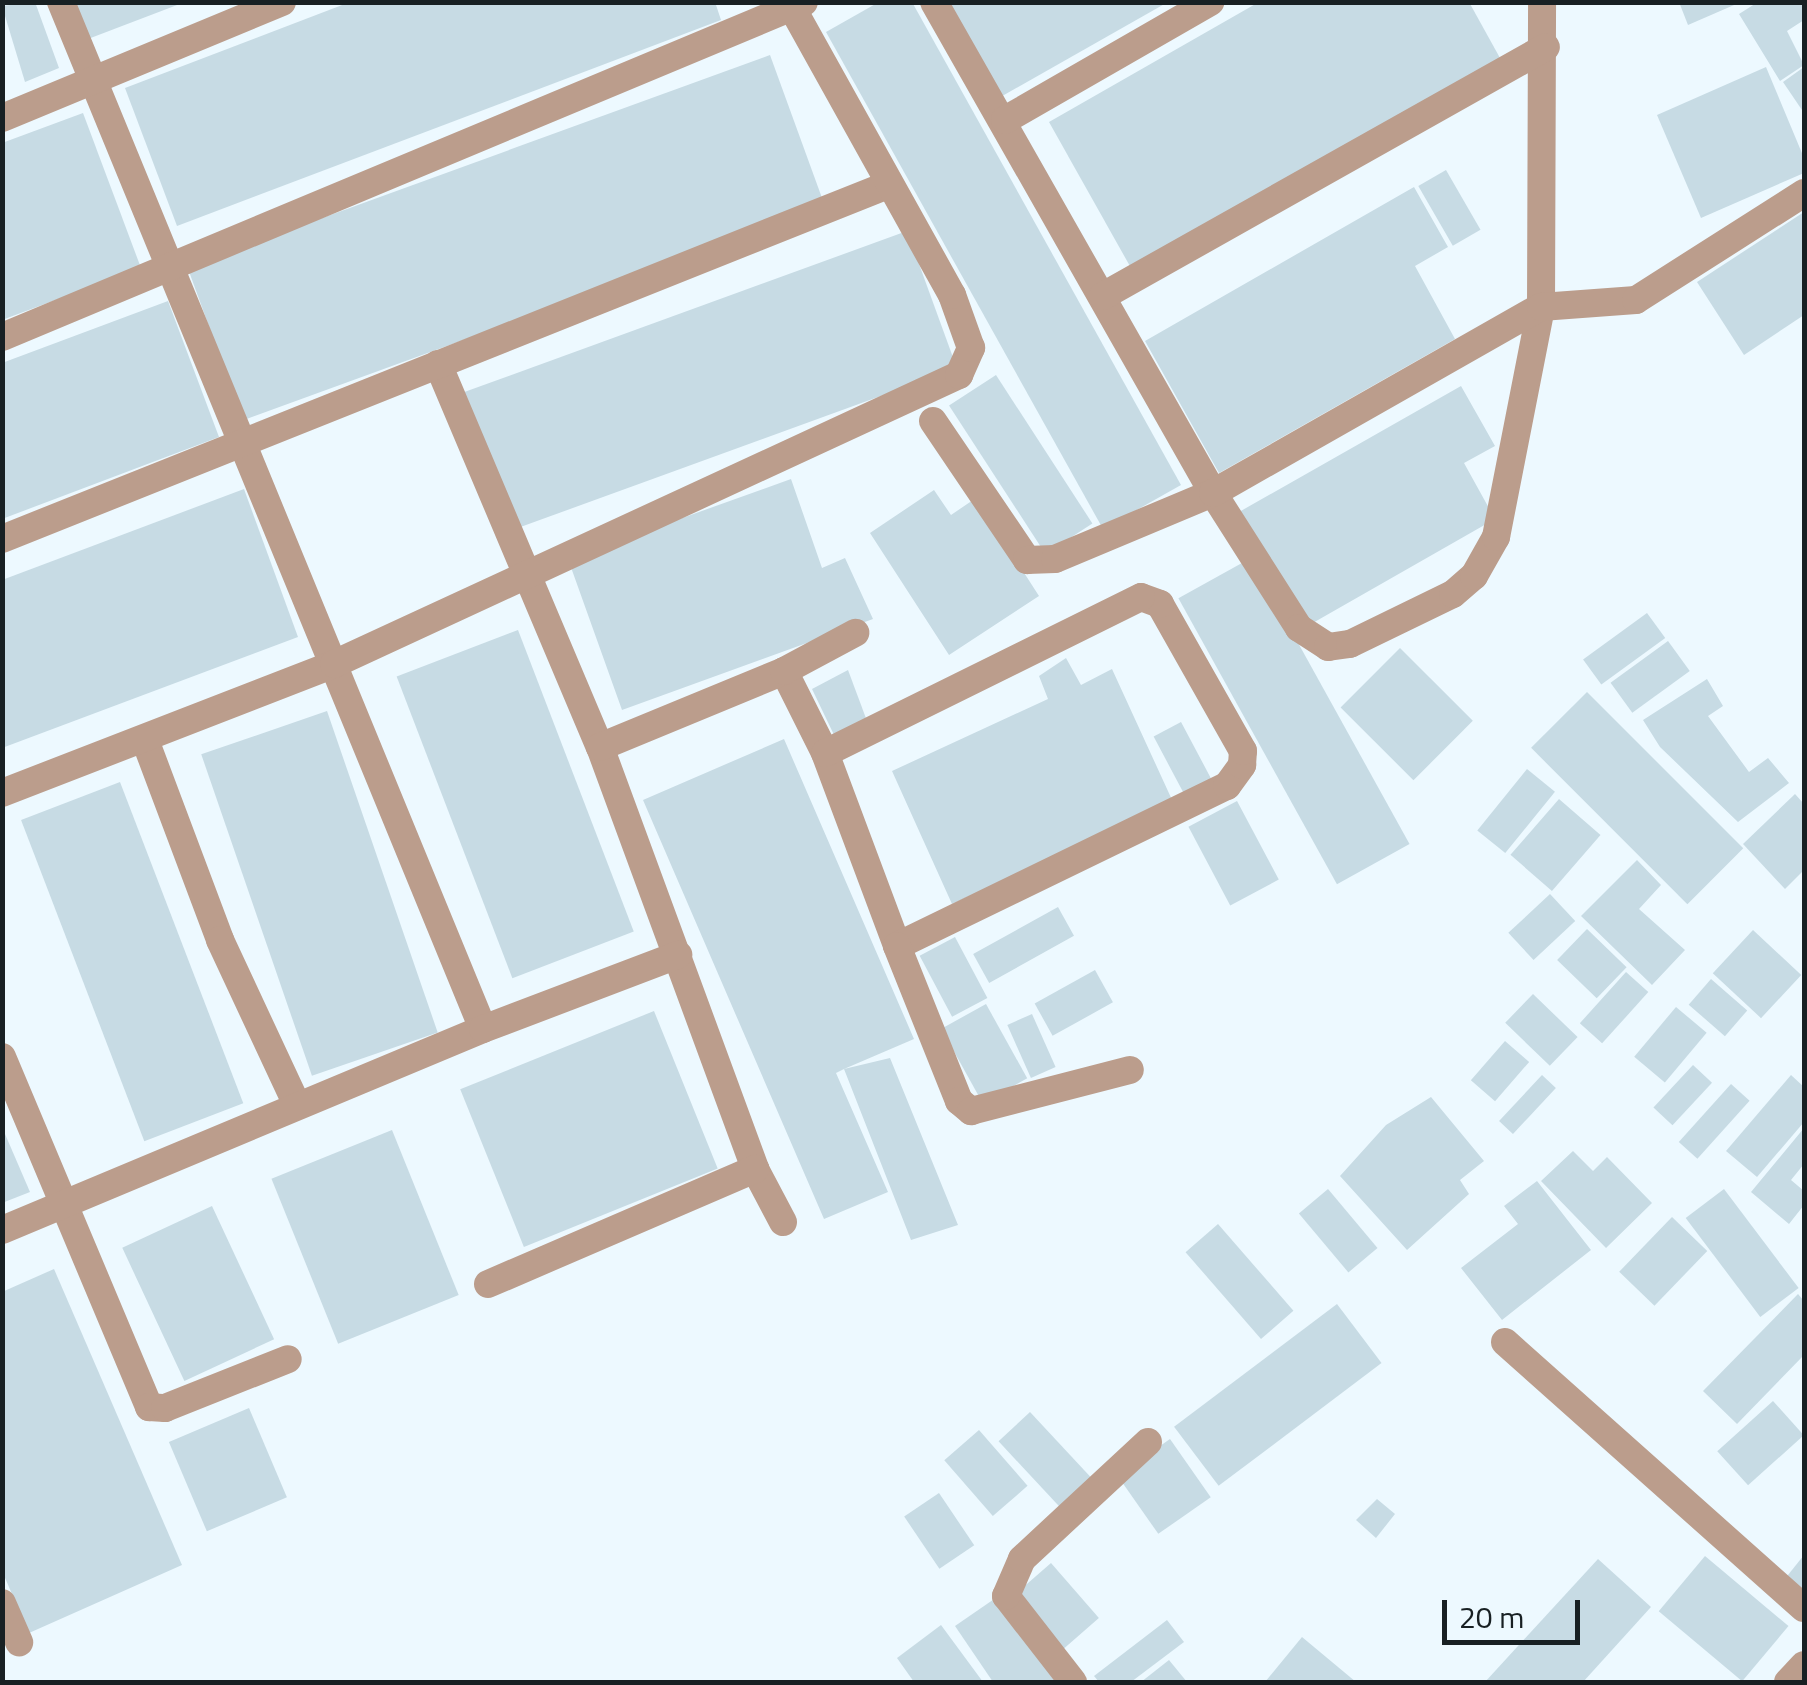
<!DOCTYPE html>
<html>
<head>
<meta charset="utf-8">
<style>
	body { margin:0 }
	#map { position:relative; width:1807px; height:1685px; overflow:hidden; background:#edf9ff; font-family:"Titillium Web",sans-serif }
	div>[style] { position:absolute }
	.building>* { inset:0; background:#c7dbe4; transform-origin:0 0 }
	.minor>* { height:28px; margin:-14px; padding:0 14px; transform-origin:14px; border-radius:14px; background:#bb9d8c }
	span { translate:-50% -50%; white-space:nowrap; text-align:center; line-height:1.15; -webkit-text-stroke:8px #edf9ff; paint-order:stroke }
	.frame { position:absolute; inset:0; border:5px solid #182023; pointer-events:none }
	.scale { position:absolute; left:1442px; top:1600px; width:138px; height:45px; box-sizing:border-box; border:5px solid #182023; border-top:0; padding-left:12px; font-size:30px; line-height:35px; white-space:nowrap; color:#182023; -webkit-text-stroke:8px #edf9ff; paint-order:stroke }
</style>
</head>
<body>
<div id="map">
	<div class="building">
		<i style="clip-path:polygon(35px 2px,59px 68px,25px 82px,2px 6px)"></i>
		<i style="clip-path:polygon(74px 2px,185px 2px,88px 39px)"></i>
		<i style="clip-path:polygon(350px 2px,715px 2px,721px 20px,177px 226px,125px 88px)"></i>
		<i style="clip-path:polygon(879px 2px,912px 2px,1181px 485px,1103px 529px,826px 32px)"></i>
		<i style="clip-path:polygon(944px 2px,1168px 2px,997px 99px)"></i>
		<i style="clip-path:polygon(1259px 2px,1469px 2px,1500px 58px,1131px 268px,1049px 122px)"></i>
		<i style="clip-path:polygon(1679px 2px,1741px 2px,1688px 25px)"></i>
		<i style="clip-path:polygon(1758px 2px,1804px 2px,1804px 20px,1787px 31px,1804px 65px,1780px 81px,1739px 14px)"></i>
		<i style="left:770px;top:55px;width:163px;height:620px;rotate:70deg"></i>
		<i style="clip-path:polygon(1766px 67px,1804px 158px,1804px 173px,1701px 218px,1657px 115px)"></i>
		<i style="clip-path:polygon(1804px 67px,1804px 113px,1783px 82px)"></i>
		<i style="clip-path:polygon(83px 113px,141px 268px,2px 320px,2px 143px)"></i>
		<i style="left:1446px;top:170px;width:69px;height:32px;rotate:60deg"></i>
		<i style="clip-path:polygon(1414px 187px,1448px 247px,1415px 266px,1455px 339px,1219px 473px,1145px 341px)"></i>
		<i style="clip-path:polygon(1804px 212px,1804px 315px,1744px 355px,1697px 282px)"></i>
		<i style="left:907px;top:231px;width:146px;height:474px;rotate:70deg"></i>
		<i style="clip-path:polygon(168px 301px,219px 437px,2px 519px,2px 363px)"></i>
		<i style="left:996px;top:375px;width:177px;height:56px;rotate:57deg"></i>
		<i style="clip-path:polygon(1461px 386px,1495px 446px,1464px 463px,1495px 519px,1304px 628px,1239px 512px)"></i>
		<i style="clip-path:polygon(791px 479px,822px 568px,845px 558px,873px 619px,622px 710px,568px 559px)"></i>
		<i style="clip-path:polygon(244px 489px,298px 637px,2px 748px,2px 580px)"></i>
		<i style="clip-path:polygon(934px 490px,951px 515px,976px 498px,1039px 596px,949px 655px,870px 533px)"></i>
		<i style="left:1251px;top:558px;width:327px;height:83px;rotate:61deg"></i>
		<i style="left:1647px;top:613px;width:31px;height:79px;rotate:54deg"></i>
		<i style="left:518px;top:630px;width:323px;height:130px;rotate:69deg"></i>
		<i style="left:1668px;top:641px;width:37px;height:71px;rotate:54deg"></i>
		<i style="left:1400px;top:648px;width:103px;height:84px;rotate:45deg"></i>
		<i style="clip-path:polygon(1066px 658px,1081px 685px,1112px 669px,1173px 802px,952px 904px,892px 771px,1048px 699px,1039px 676px)"></i>
		<i style="clip-path:polygon(848px 670px,867px 721px,835px 737px,812px 689px)"></i>
		<i style="clip-path:polygon(1707px 679px,1723px 706px,1708px 716px,1749px 772px,1768px 758px,1789px 783px,1738px 822px,1660px 747px,1643px 720px)"></i>
		<i style="left:1587px;top:692px;width:221px;height:79px;rotate:45deg"></i>
		<i style="left:327px;top:711px;width:340px;height:133px;rotate:71deg"></i>
		<i style="left:1181px;top:722px;width:67px;height:31px;rotate:62deg"></i>
		<i style="clip-path:polygon(784px 739px,914px 1039px,844px 1069px,890px 1058px,958px 1225px,911px 1240px,844px 1069px,836px 1073px,888px 1192px,824px 1219px,643px 800px)"></i>
		<i style="left:1527px;top:769px;width:36px;height:79px;rotate:39deg"></i>
		<i style="left:120px;top:782px;width:344px;height:106px;rotate:69deg"></i>
		<i style="clip-path:polygon(1795px 794px,1804px 804px,1804px 870px,1785px 889px,1743px 844px)"></i>
		<i style="left:1559px;top:799px;width:55px;height:74px;rotate:41deg"></i>
		<i style="left:1237px;top:801px;width:89px;height:55px;rotate:62deg"></i>
		<i style="clip-path:polygon(1637px 860px,1661px 885px,1639px 909px,1685px 950px,1652px 985px,1581px 916px)"></i>
		<i style="left:1550px;top:894px;width:37px;height:57px;rotate:47deg"></i>
		<i style="left:1058px;top:907px;width:33px;height:97px;rotate:61deg"></i>
		<i style="left:1587px;top:929px;width:55px;height:43px;rotate:44deg"></i>
		<i style="left:1753px;top:930px;width:66px;height:59px;rotate:43deg"></i>
		<i style="left:955px;top:937px;width:69px;height:40px;rotate:62deg"></i>
		<i style="left:1095px;top:970px;width:37px;height:69px;rotate:61deg"></i>
		<i style="left:1626px;top:972px;width:30px;height:69px;rotate:42deg"></i>
		<i style="left:1711px;top:979px;width:48px;height:34px;rotate:41deg"></i>
		<i style="left:1533px;top:994px;width:62px;height:40px;rotate:44deg"></i>
		<i style="left:986px;top:1004px;width:85px;height:51px;rotate:61deg"></i>
		<i style="left:1676px;top:1007px;width:40px;height:65px;rotate:40deg"></i>
		<i style="left:654px;top:1011px;width:170px;height:209px;rotate:68deg"></i>
		<i style="left:1032px;top:1014px;width:58px;height:27px;rotate:66deg"></i>
		<i style="left:1505px;top:1041px;width:32px;height:52px;rotate:41deg"></i>
		<i style="left:1693px;top:1065px;width:26px;height:58px;rotate:43deg"></i>
		<i style="left:1542px;top:1075px;width:19px;height:63px;rotate:43deg"></i>
		<i style="clip-path:polygon(1791px 1075px,1804px 1087px,1804px 1122px,1757px 1177px,1726px 1151px)"></i>
		<i style="left:1731px;top:1084px;width:25px;height:78px;rotate:42deg"></i>
		<i style="clip-path:polygon(1431px 1097px,1484px 1161px,1460px 1180px,1469px 1194px,1407px 1250px,1340px 1176px,1386px 1125px)"></i>
		<i style="clip-path:polygon(2px 1127px,30px 1192px,2px 1203px)"></i>
		<i style="clip-path:polygon(1804px 1128px,1804px 1164px,1791px 1180px,1804px 1191px,1804px 1205px,1789px 1224px,1751px 1192px)"></i>
		<i style="left:392px;top:1130px;width:178px;height:130px;rotate:68deg"></i>
		<i style="clip-path:polygon(1573px 1151px,1593px 1171px,1607px 1157px,1652px 1203px,1606px 1248px,1541px 1181px)"></i>
		<i style="clip-path:polygon(1537px 1181px,1591px 1250px,1502px 1320px,1461px 1268px,1518px 1224px,1504px 1206px)"></i>
		<i style="left:1328px;top:1189px;width:77px;height:38px;rotate:50deg"></i>
		<i style="left:1724px;top:1189px;width:124px;height:48px;rotate:53deg"></i>
		<i style="left:212px;top:1206px;width:147px;height:99px;rotate:65deg"></i>
		<i style="left:1672px;top:1217px;width:49px;height:76px;rotate:44deg"></i>
		<i style="left:1218px;top:1224px;width:115px;height:43px;rotate:49deg"></i>
		<i style="clip-path:polygon(54px 1269px,182px 1565px,29px 1633px,2px 1571px,2px 1292px)"></i>
		<i style="clip-path:polygon(1798px 1294px,1804px 1301px,1804px 1355px,1737px 1424px,1703px 1391px)"></i>
		<i style="left:1337px;top:1304px;width:74px;height:204px;rotate:53deg"></i>
		<i style="left:1773px;top:1401px;width:46px;height:75px;rotate:48deg"></i>
		<i style="left:249px;top:1408px;width:97px;height:87px;rotate:67deg"></i>
		<i style="left:1030px;top:1412px;width:98px;height:43px;rotate:47deg"></i>
		<i style="left:979px;top:1430px;width:74px;height:46px;rotate:49deg"></i>
		<i style="left:1170px;top:1439px;width:71px;height:64px;rotate:55deg"></i>
		<i style="left:939px;top:1493px;width:63px;height:42px;rotate:56deg"></i>
		<i style="clip-path:polygon(1377px 1499px,1395px 1514px,1376px 1538px,1356px 1520px)"></i>
		<i style="clip-path:polygon(1804px 1555px,1804px 1598px,1784px 1580px)"></i>
		<i style="left:1705px;top:1556px;width:109px;height:72px;rotate:40deg"></i>
		<i style="clip-path:polygon(1598px 1559px,1651px 1607px,1583px 1682px,1485px 1682px)"></i>
		<i style="left:1051px;top:1563px;width:73px;height:52px;rotate:49deg"></i>
		<i style="clip-path:polygon(1000px 1595px,1059px 1682px,993px 1682px,955px 1626px)"></i>
		<i style="clip-path:polygon(1167px 1620px,1184px 1642px,1131px 1682px,1099px 1682px,1094px 1676px)"></i>
		<i style="clip-path:polygon(941px 1625px,983px 1682px,914px 1682px,897px 1658px)"></i>
		<i style="clip-path:polygon(1302px 1637px,1356px 1682px,1265px 1682px)"></i>
		<i style="clip-path:polygon(1169px 1660px,1187px 1682px,1141px 1682px)"></i>
	</div>
	<div class="minor">
		<i style="left:61px;top:2px;width:1110px;rotate:67.66deg"></i>
		<i style="left:934px;top:2px;width:565px;rotate:60.39deg"></i>
		<i style="left:1213px;top:493px;width:160px;rotate:57.5deg"></i>
		<i style="left:1299px;top:628px;width:35px;rotate:33deg"></i>
		<i style="left:1328px;top:647px;width:22px;rotate:-8deg"></i>
		<i style="left:1350px;top:644px;width:114px;rotate:-25.9deg"></i>
		<i style="left:1453px;top:594px;width:28px;rotate:-41deg"></i>
		<i style="left:1474px;top:576px;width:45px;rotate:-60.6deg"></i>
		<i style="left:1496px;top:537px;width:234px;rotate:-78.9deg"></i>
		<i style="left:1541px;top:307px;width:305px;rotate:-89.8deg"></i>
		<i style="left:2px;top:118px;width:303px;rotate:-22.5deg"></i>
		<i style="left:1005px;top:120px;width:237px;rotate:-29.9deg"></i>
		<i style="left:1103px;top:296px;width:508px;rotate:-29.34deg"></i>
		<i style="left:2px;top:337px;width:869px;rotate:-22.67deg"></i>
		<i style="left:438px;top:364px;width:416px;rotate:67.1deg"></i>
		<i style="left:600px;top:747px;width:450px;rotate:69.8deg"></i>
		<i style="left:755px;top:1169px;width:60px;rotate:62.2deg"></i>
		<i style="left:933px;top:421px;width:168px;rotate:55.9deg"></i>
		<i style="left:1027px;top:560px;width:28px;rotate:-2deg"></i>
		<i style="left:1055px;top:559px;width:171px;rotate:-22.7deg"></i>
		<i style="left:1213px;top:493px;width:377px;rotate:-29.6deg"></i>
		<i style="left:1541px;top:307px;width:95px;rotate:-4.2deg"></i>
		<i style="left:1636px;top:300px;width:199px;rotate:-32.5deg"></i>
		<i style="left:2px;top:539px;width:956px;rotate:-21.79deg"></i>
		<i style="left:784px;top:671px;width:92px;rotate:63.4deg"></i>
		<i style="left:825px;top:753px;width:206px;rotate:69.5deg"></i>
		<i style="left:897px;top:946px;width:367px;rotate:-25.9deg"></i>
		<i style="left:1227px;top:786px;width:26px;rotate:-54deg"></i>
		<i style="left:1242px;top:765px;width:14px;rotate:-86deg"></i>
		<i style="left:1243px;top:751px;width:169px;rotate:-119.5deg"></i>
		<i style="left:1160px;top:604px;width:20px;rotate:-160deg"></i>
		<i style="left:1141px;top:597px;width:352px;rotate:153.7deg"></i>
		<i style="left:145px;top:740px;width:214px;rotate:69.4deg"></i>
		<i style="left:220px;top:940px;width:182px;rotate:65deg"></i>
		<i style="left:600px;top:747px;width:199px;rotate:-22.4deg"></i>
		<i style="left:784px;top:671px;width:81px;rotate:-28.2deg"></i>
		<i style="left:2px;top:793px;width:356px;rotate:-21.2deg"></i>
		<i style="left:334px;top:664px;width:689px;rotate:-24.82deg"></i>
		<i style="left:959px;top:375px;width:30px;rotate:-66deg"></i>
		<i style="left:971px;top:348px;width:56px;rotate:-109.7deg"></i>
		<i style="left:952px;top:295px;width:335px;rotate:-119.1deg"></i>
		<i style="left:897px;top:946px;width:167px;rotate:68.2deg"></i>
		<i style="left:959px;top:1101px;width:16px;rotate:40deg"></i>
		<i style="left:971px;top:1111px;width:164px;rotate:-14.5deg"></i>
		<i style="left:2px;top:1057px;width:380px;rotate:67.2deg"></i>
		<i style="left:149px;top:1407px;width:16px;rotate:4deg"></i>
		<i style="left:165px;top:1408px;width:132px;rotate:-21.7deg"></i>
		<i style="left:2px;top:1230px;width:521px;rotate:-22.68deg"></i>
		<i style="left:483px;top:1029px;width:209px;rotate:-20.8deg"></i>
		<i style="left:488px;top:1284px;width:291px;rotate:-23.3deg"></i>
		<i style="left:1505px;top:1342px;width:400px;rotate:41.7deg"></i>
		<i style="left:2px;top:1603px;width:43px;rotate:66.4deg"></i>
		<i style="left:1073px;top:1682px;width:109px;rotate:-127.9deg"></i>
		<i style="left:1006px;top:1596px;width:40px;rotate:-66.6deg"></i>
		<i style="left:1022px;top:1559px;width:172px;rotate:-42.9deg"></i>
		<i style="left:1788px;top:1682px;width:23px;rotate:-47deg"></i>
	</div>
	<div class="frame"></div>
	<div class="scale">20 m</div>
</div>
</body>
</html>
